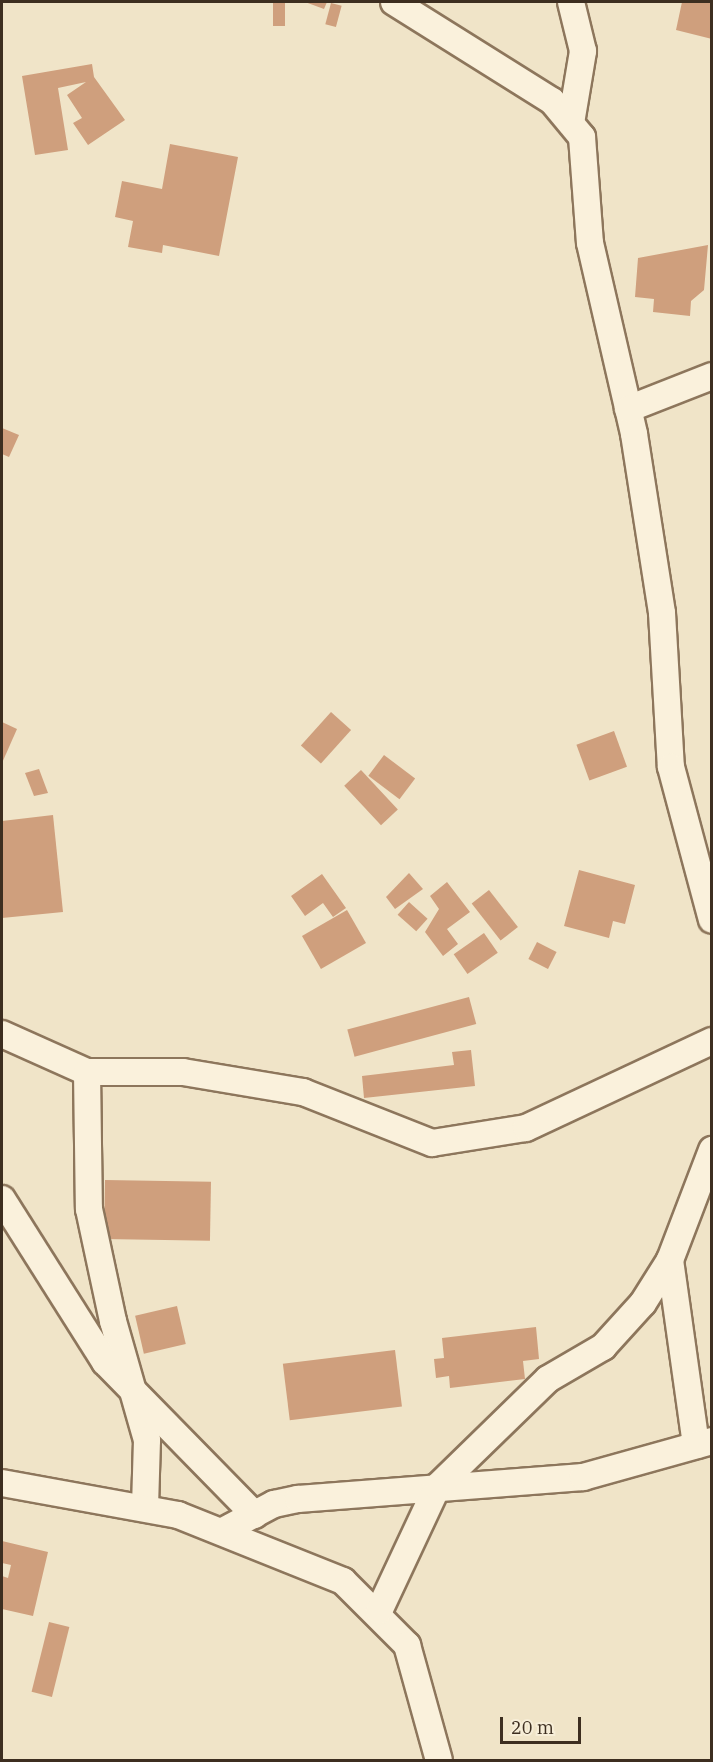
<!DOCTYPE html>
<html>
<head>
<meta charset="utf-8">
<style>
	body { margin:0 }
	#map { position:relative; width:713px; height:1762px; overflow:hidden; background:#f0e4c8; font-family:"IBM Plex Serif",serif }
	div>[style] { position:absolute }
	.building>* { inset:0; background:#cf9f7d; transform-origin:0 0 }
	.roads { filter:drop-shadow(2px 0 #8d765c) drop-shadow(-2px 0 #8d765c) drop-shadow(0 2px #8d765c) drop-shadow(0 -2px #8d765c) }
	.street>* { height:26px; margin:-13px; padding:0 13px; transform-origin:13px; border-radius:13px; background:#faf1dc }
	span { translate:-50% -50%; white-space:nowrap; text-align:center; line-height:1.15; -webkit-text-stroke:5px #f7eed8; paint-order:stroke }
	.frame { position:absolute; inset:0; border:3px solid #3d2e20; pointer-events:none }
	.scale { position:absolute; left:500px; top:1717px; width:81px; height:27px; box-sizing:border-box; border:3px solid #3d2e20; border-top:0; padding-left:8px; font-size:18px; line-height:21px; white-space:nowrap; color:#3d2e20; -webkit-text-stroke:4px #f7eed8; paint-order:stroke }
</style>
</head>
<body>
<div id="map">
	<div class="building">
		<i style="left:273px;top:2px;width:12px;height:24px"></i>
		<i style="clip-path:polygon(305px 2px,327px 2px,324px 9px)"></i>
		<i style="clip-path:polygon(682px 2px,712px 2px,712px 39px,676px 30px)"></i>
		<i style="left:331px;top:3px;width:11px;height:22px;rotate:15deg"></i>
		<i style="clip-path:polygon(92px 64px,94px 77px,125px 120px,88px 145px,73px 123px,82px 118px,67px 95px,86px 82px,58px 88px,68px 150px,35px 155px,22px 76px)"></i>
		<i style="clip-path:polygon(170px 144px,238px 157px,219px 256px,163px 245px,162px 253px,128px 247px,133px 221px,115px 217px,122px 181px,162px 189px)"></i>
		<i style="clip-path:polygon(708px 245px,704px 290px,691px 301px,690px 316px,653px 312px,654px 299px,635px 297px,638px 258px)"></i>
		<i style="clip-path:polygon(2px 428px,19px 435px,9px 457px,2px 454px)"></i>
		<i style="left:331px;top:712px;width:27px;height:45px;rotate:42deg"></i>
		<i style="clip-path:polygon(2px 722px,17px 729px,2px 763px)"></i>
		<i style="left:614px;top:731px;width:38px;height:40px;rotate:70deg"></i>
		<i style="left:384px;top:755px;width:39px;height:26px;rotate:37deg"></i>
		<i style="clip-path:polygon(39px 769px,48px 793px,34px 796px,25px 773px)"></i>
		<i style="left:361px;top:770px;width:54px;height:23px;rotate:47deg"></i>
		<i style="clip-path:polygon(53px 815px,63px 912px,2px 918px,2px 821px)"></i>
		<i style="clip-path:polygon(579px 870px,635px 885px,625px 924px,613px 921px,609px 938px,564px 926px)"></i>
		<i style="clip-path:polygon(409px 873px,423px 889px,395px 909px,386px 897px)"></i>
		<i style="clip-path:polygon(322px 874px,346px 908px,333px 917px,323px 903px,305px 916px,291px 896px)"></i>
		<i style="clip-path:polygon(447px 882px,470px 912px,447px 929px,458px 944px,443px 956px,425px 932px,439px 909px,430px 896px)"></i>
		<i style="left:489px;top:890px;width:47px;height:22px;rotate:52deg"></i>
		<i style="left:409px;top:902px;width:25px;height:17px;rotate:42deg"></i>
		<i style="left:347px;top:910px;width:38px;height:52px;rotate:60deg"></i>
		<i style="left:484px;top:933px;width:24px;height:37px;rotate:55deg"></i>
		<i style="left:537px;top:942px;width:22px;height:19px;rotate:27deg"></i>
		<i style="left:469px;top:997px;width:28px;height:126px;rotate:75deg"></i>
		<i style="clip-path:polygon(471px 1050px,475px 1086px,364px 1098px,362px 1076px,454px 1065px,452px 1052px)"></i>
		<i style="left:105px;top:1180px;width:106px;height:59px;rotate:1deg"></i>
		<i style="left:177px;top:1306px;width:39px;height:43px;rotate:77deg"></i>
		<i style="clip-path:polygon(536px 1327px,539px 1359px,523px 1361px,525px 1379px,450px 1388px,449px 1376px,436px 1378px,434px 1359px,444px 1358px,442px 1338px)"></i>
		<i style="left:395px;top:1350px;width:57px;height:113px;rotate:83deg"></i>
		<i style="clip-path:polygon(2px 1541px,48px 1552px,33px 1616px,2px 1609px,2px 1576px,8px 1578px,11px 1565px,2px 1563px)"></i>
		<i style="left:49px;top:1622px;width:21px;height:72px;rotate:14deg"></i>
	</div>
	<div class="roads">
		<div class="street">
			<i style="left:394px;top:2px;width:186px;rotate:32.1deg"></i>
			<i style="left:552px;top:101px;width:47px;rotate:50.2deg"></i>
			<i style="left:582px;top:137px;width:106px;rotate:85.7deg"></i>
			<i style="left:590px;top:243px;width:196px;rotate:77deg"></i>
			<i style="left:634px;top:434px;width:181px;rotate:81.1deg"></i>
			<i style="left:662px;top:613px;width:154px;rotate:86.7deg"></i>
			<i style="left:671px;top:767px;width:158px;rotate:75deg"></i>
			<i style="left:571px;top:123px;width:73px;rotate:-80.5deg"></i>
			<i style="left:583px;top:51px;width:50px;rotate:-103.8deg"></i>
			<i style="left:628px;top:409px;width:90px;rotate:-21.4deg"></i>
			<i style="left:2px;top:1034px;width:93px;rotate:24.1deg"></i>
			<i style="left:87px;top:1072px;width:137px;rotate:89.2deg"></i>
			<i style="left:89px;top:1209px;width:115px;rotate:77.9deg"></i>
			<i style="left:113px;top:1321px;width:124px;rotate:74.1deg"></i>
			<i style="left:147px;top:1440px;width:66px;rotate:91.7deg"></i>
			<i style="left:87px;top:1072px;width:96px"></i>
			<i style="left:183px;top:1072px;width:122px;rotate:9.5deg"></i>
			<i style="left:303px;top:1092px;width:139px;rotate:21.6deg"></i>
			<i style="left:432px;top:1143px;width:95px;rotate:-9.1deg"></i>
			<i style="left:526px;top:1128px;width:205px;rotate:-25.1deg"></i>
			<i style="left:2px;top:1199px;width:193px;rotate:57.7deg"></i>
			<i style="left:105px;top:1362px;width:214px;rotate:45.6deg"></i>
			<i style="left:670px;top:1260px;width:187px;rotate:82deg"></i>
			<i style="left:2px;top:1483px;width:179px;rotate:10.3deg"></i>
			<i style="left:178px;top:1515px;width:178px;rotate:21.8deg"></i>
			<i style="left:343px;top:1581px;width:91px;rotate:45deg"></i>
			<i style="left:407px;top:1645px;width:119px;rotate:74.5deg"></i>
			<i style="left:223px;top:1531px;width:58px;rotate:-27.9deg"></i>
			<i style="left:274px;top:1504px;width:25px;rotate:-12deg"></i>
			<i style="left:298px;top:1499px;width:286px;rotate:-4.4deg"></i>
			<i style="left:583px;top:1477px;width:134px;rotate:-15.6deg"></i>
			<i style="left:379px;top:1611px;width:137px;rotate:-64.9deg"></i>
			<i style="left:437px;top:1487px;width:155px;rotate:-44.2deg"></i>
			<i style="left:548px;top:1379px;width:64px;rotate:-30.2deg"></i>
			<i style="left:603px;top:1347px;width:59px;rotate:-47.7deg"></i>
			<i style="left:643px;top:1303px;width:51px;rotate:-57.9deg"></i>
			<i style="left:670px;top:1260px;width:118px;rotate:-69.1deg"></i>
		</div>
	</div>
	<div class="frame"></div>
	<div class="scale">20 m</div>
</div>
</body>
</html>
